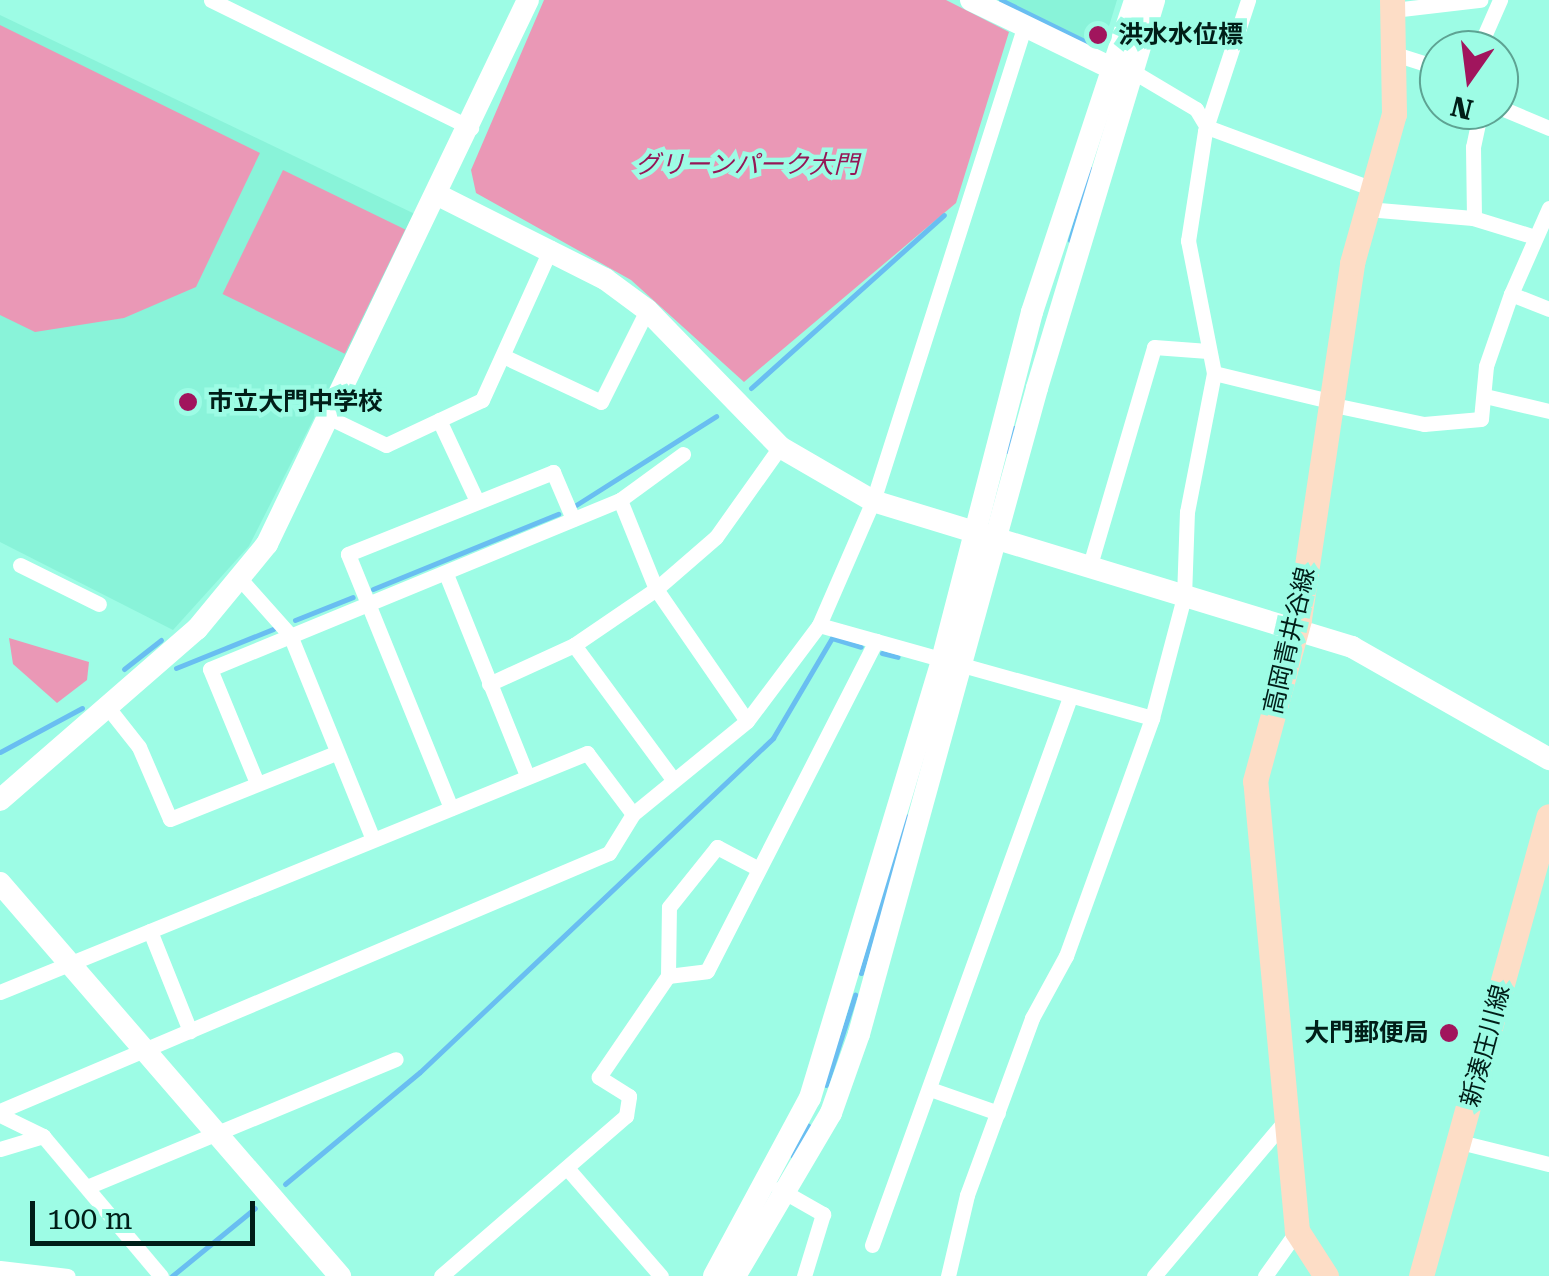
<!DOCTYPE html>
<html>
<head>
<meta charset="utf-8">
<style>
	body { margin:0 }
	#map { position:relative; width:1549px; height:1276px; overflow:hidden; background:#9dfce5; font-family:"Roboto Serif","Noto Sans JP",serif }
	div>[style] { position:absolute }
	.built>* { inset:0; background:#89f3d9 }
	.green>* { inset:0; background:#ea98b6; transform-origin:0 0 }
	.stream>* { height:5px; margin:-2.5px; padding:0 2.5px; transform-origin:2.5px; border-radius:2.5px; background:#69bef1 }
	.street>* { height:15px; margin:-7.5px; padding:0 7.5px; transform-origin:7.5px; border-radius:7.5px; background:#fff }
	.secondary>* { height:22px; margin:-11px; padding:0 11px; transform-origin:11px; border-radius:11px; background:#fff }
	.primary>* { height:25px; margin:-12.5px; padding:0 12.5px; transform-origin:12.5px; border-radius:12.5px; background:#fdddc6 }
	.dots>* { width:28px; height:28px; translate:-50% -50%; box-sizing:border-box; border:5px solid #9dfce5; border-radius:50% }
	span { translate:-50% -50%; white-space:nowrap; text-align:center; line-height:1.15; -webkit-text-stroke:9px #9dfce5; paint-order:stroke }
	.poi-label { font-size:25px; color:#001e18; font-weight:700 }
	.left { translate:0 -50%; text-align:left }
	.right { translate:-100% -50%; text-align:right }
	.park-label { font-size:25px; color:#951656; font-style:italic }
	.street-label { font-size:25px; color:#001e18 }
	.north { position:absolute; left:1419px; top:30px; width:100px; height:100px; box-sizing:border-box; background:#9dfce5; border:2px solid #5ea393; border-radius:50%; rotate:194deg; font-size:28px; font-weight:700; line-height:40px; text-align:center; color:#001e18 }
	.north::after { content:''; display:block; margin:auto; width:35px; height:45px; background:#a1155d; clip-path:polygon(50% 0,100% 100%,50% 72%,0 100%) }
	.scale { position:absolute; left:30px; top:1201px; width:225px; height:45px; box-sizing:border-box; border:5px solid #001e18; border-top:0; padding-left:12px; font-size:30px; line-height:35px; white-space:nowrap; color:#001e18; -webkit-text-stroke:8px #9dfce5; paint-order:stroke }
</style>
</head>
<body>
<div id="map">
	<div class="built">
		<i style="clip-path:polygon(997px 0,1117px 0,1103px 46px,1087px 46px)"></i>
		<i style="clip-path:polygon(0 15px,417px 215px,249px 546px,173px 630px,0 542px)"></i>
	</div>
	<div class="green">
		<i style="clip-path:polygon(544px 0,946px 0,1009px 32px,956px 203px,744px 382px,631px 280px,476px 193px,471px 170px)"></i>
		<i style="clip-path:polygon(0 25px,260px 153px,196px 287px,124px 318px,35px 332px,0 315px)"></i>
		<i style="left:283px;top:170px;width:136px;height:138px;rotate:26deg"></i>
		<i style="clip-path:polygon(9px 638px,89px 662px,87px 680px,57px 703px,13px 664px)"></i>
	</div>
	<div class="stream">
		<i style="left:1001px;top:0;width:95px;rotate:26.3deg"></i>
		<i style="left:1070px;top:240px;width:74px;rotate:-73.5deg"></i>
		<i style="left:751px;top:388px;width:259px;rotate:-41.9deg"></i>
		<i style="left:1007px;top:451px;width:24px;rotate:-73deg"></i>
		<i style="left:576px;top:505px;width:166px;rotate:-32.4deg"></i>
		<i style="left:373px;top:589px;width:200px;rotate:-22.1deg"></i>
		<i style="left:295px;top:620px;width:62px;rotate:-21.6deg"></i>
		<i style="left:882px;top:653px;width:16px;rotate:14deg"></i>
		<i style="left:176px;top:668px;width:105px;rotate:-21.9deg"></i>
		<i style="left:124px;top:669px;width:47px;rotate:-38.1deg"></i>
		<i style="left:0;top:752px;width:93px;rotate:-28.2deg"></i>
		<i style="left:861px;top:973px;width:163px;rotate:-73.6deg"></i>
		<i style="left:826px;top:1085px;width:95px;rotate:-72.1deg"></i>
		<i style="left:793px;top:1156px;width:34px;rotate:-64deg"></i>
		<i style="left:285px;top:1184px;width:175px;rotate:-39.7deg"></i>
		<i style="left:420px;top:1072px;width:486px;rotate:-43.4deg"></i>
		<i style="left:773px;top:738px;width:116px;rotate:-59.5deg"></i>
		<i style="left:832px;top:638px;width:30px;rotate:17deg"></i>
		<i style="left:172px;top:1276px;width:107px;rotate:-39.3deg"></i>
	</div>
	<div class="street">
		<i style="left:211px;top:0;width:290px;rotate:26.2deg"></i>
		<i style="left:1393px;top:10px;width:88px;rotate:-6.6deg"></i>
		<i style="left:1478px;top:50px;width:55px;rotate:-66.3deg"></i>
		<i style="left:1398px;top:55px;width:43px;rotate:17.6deg"></i>
		<i style="left:1127px;top:68px;width:80px;rotate:30.7deg"></i>
		<i style="left:1196px;top:109px;width:21px;rotate:59deg"></i>
		<i style="left:1207px;top:127px;width:177px;rotate:20.5deg"></i>
		<i style="left:1499px;top:107px;width:54px;rotate:22.8deg"></i>
		<i style="left:1367px;top:209px;width:106px;rotate:4.9deg"></i>
		<i style="left:1473px;top:218px;width:62px;rotate:17deg"></i>
		<i style="left:1474px;top:218px;width:71px;rotate:-90.8deg"></i>
		<i style="left:1473px;top:147px;width:38px;rotate:-78deg"></i>
		<i style="left:1511px;top:294px;width:94px;rotate:-66.2deg"></i>
		<i style="left:503px;top:356px;width:108px;rotate:25.1deg"></i>
		<i style="left:601px;top:402px;width:103px;rotate:-63.4deg"></i>
		<i style="left:1214px;top:373px;width:119px;rotate:13.6deg"></i>
		<i style="left:1485px;top:396px;width:66px;rotate:13.2deg"></i>
		<i style="left:1329px;top:404px;width:97px;rotate:11.9deg"></i>
		<i style="left:1424px;top:424px;width:57px;rotate:-5deg"></i>
		<i style="left:1481px;top:419px;width:53px;rotate:-84.6deg"></i>
		<i style="left:1486px;top:366px;width:76px;rotate:-70.9deg"></i>
		<i style="left:1511px;top:294px;width:41px;rotate:21.5deg"></i>
		<i style="left:332px;top:419px;width:60px;rotate:25.7deg"></i>
		<i style="left:386px;top:445px;width:106px;rotate:-25.1deg"></i>
		<i style="left:482px;top:400px;width:167px;rotate:-65.6deg"></i>
		<i style="left:439px;top:420px;width:89px;rotate:64.9deg"></i>
		<i style="left:620px;top:500px;width:96px;rotate:68deg"></i>
		<i style="left:656px;top:589px;width:160px;rotate:55.4deg"></i>
		<i style="left:20px;top:565px;width:88px;rotate:26.3deg"></i>
		<i style="left:1090px;top:565px;width:227px;rotate:-73.6deg"></i>
		<i style="left:1154px;top:347px;width:54px;rotate:4.2deg"></i>
		<i style="left:446px;top:574px;width:218px;rotate:68.1deg"></i>
		<i style="left:242px;top:581px;width:72px;rotate:48.4deg"></i>
		<i style="left:290px;top:635px;width:220px;rotate:67.9deg"></i>
		<i style="left:819px;top:625px;width:346px;rotate:15.6deg"></i>
		<i style="left:574px;top:645px;width:165px;rotate:53.6deg"></i>
		<i style="left:489px;top:684px;width:94px;rotate:-24.6deg"></i>
		<i style="left:574px;top:645px;width:99px;rotate:-34.3deg"></i>
		<i style="left:656px;top:589px;width:79px;rotate:-40.9deg"></i>
		<i style="left:716px;top:537px;width:110px;rotate:-54.6deg"></i>
		<i style="left:109px;top:709px;width:48px;rotate:51.7deg"></i>
		<i style="left:139px;top:747px;width:78px;rotate:66.7deg"></i>
		<i style="left:170px;top:819px;width:179px;rotate:-21.7deg"></i>
		<i style="left:257px;top:783px;width:123px;rotate:-112.4deg"></i>
		<i style="left:210px;top:669px;width:443px;rotate:-22.4deg"></i>
		<i style="left:620px;top:500px;width:78px;rotate:-36.1deg"></i>
		<i style="left:451px;top:808px;width:274px;rotate:-112.1deg"></i>
		<i style="left:348px;top:554px;width:221px;rotate:-21.8deg"></i>
		<i style="left:553px;top:472px;width:51px;rotate:66.9deg"></i>
		<i style="left:150px;top:931px;width:108px;rotate:68.2deg"></i>
		<i style="left:668px;top:976px;width:69px;rotate:-89.2deg"></i>
		<i style="left:669px;top:907px;width:77px;rotate:-51.3deg"></i>
		<i style="left:717px;top:847px;width:47px;rotate:27.6deg"></i>
		<i style="left:0;top:992px;width:634px;rotate:-22.15deg"></i>
		<i style="left:587px;top:753px;width:76px;rotate:53deg"></i>
		<i style="left:930px;top:1089px;width:72px;rotate:19.4deg"></i>
		<i style="left:0;top:1111px;width:661px;rotate:-22.96deg"></i>
		<i style="left:609px;top:853px;width:46px;rotate:-58.4deg"></i>
		<i style="left:633px;top:814px;width:147px;rotate:-39.2deg"></i>
		<i style="left:747px;top:721px;width:120px;rotate:-53.1deg"></i>
		<i style="left:819px;top:625px;width:135px;rotate:-66.5deg"></i>
		<i style="left:873px;top:501px;width:497px;rotate:-72.3deg"></i>
		<i style="left:0;top:1115px;width:48px;rotate:26deg"></i>
		<i style="left:43px;top:1136px;width:183px;rotate:49.9deg"></i>
		<i style="left:1460px;top:1142px;width:92px;rotate:13.9deg"></i>
		<i style="left:0;top:1149px;width:45px;rotate:-16.8deg"></i>
		<i style="left:567px;top:1168px;width:143px;rotate:49deg"></i>
		<i style="left:87px;top:1187px;width:334px;rotate:-22.5deg"></i>
		<i style="left:779px;top:1189px;width:51px;rotate:29.6deg"></i>
		<i style="left:823px;top:1214px;width:65px;rotate:107deg"></i>
		<i style="left:872px;top:1245px;width:583px;rotate:-70.13deg"></i>
		<i style="left:0;top:1268px;width:68px;rotate:6.7deg"></i>
		<i style="left:441px;top:1276px;width:245px;rotate:-40.9deg"></i>
		<i style="left:626px;top:1116px;width:20px;rotate:-81deg"></i>
		<i style="left:629px;top:1096px;width:36px;rotate:-148deg"></i>
		<i style="left:599px;top:1077px;width:122px;rotate:-55.7deg"></i>
		<i style="left:668px;top:976px;width:39px;rotate:-7deg"></i>
		<i style="left:707px;top:971px;width:371px;rotate:-62.9deg"></i>
		<i style="left:948px;top:1276px;width:83px;rotate:-76.8deg"></i>
		<i style="left:967px;top:1195px;width:189px;rotate:-69.8deg"></i>
		<i style="left:1032px;top:1018px;width:71px;rotate:-61.3deg"></i>
		<i style="left:1066px;top:956px;width:253px;rotate:-70.1deg"></i>
		<i style="left:1152px;top:718px;width:125px;rotate:-75.2deg"></i>
		<i style="left:1184px;top:597px;width:85px;rotate:-88deg"></i>
		<i style="left:1187px;top:512px;width:142px;rotate:-79deg"></i>
		<i style="left:1214px;top:373px;width:135px;rotate:-101.1deg"></i>
		<i style="left:1188px;top:241px;width:111px;rotate:-81.2deg"></i>
		<i style="left:1205px;top:131px;width:138px;rotate:-71.8deg"></i>
		<i style="left:1154px;top:1276px;width:203px;rotate:-49.8deg"></i>
		<i style="left:1265px;top:1276px;width:55px;rotate:-54.6deg"></i>
	</div>
	<div class="secondary">
		<i style="left:971px;top:0;width:158px;rotate:25.9deg"></i>
		<i style="left:440px;top:196px;width:185px;rotate:26.7deg"></i>
		<i style="left:605px;top:279px;width:52px;rotate:36.4deg"></i>
		<i style="left:647px;top:310px;width:191px;rotate:45.8deg"></i>
		<i style="left:780px;top:447px;width:108px;rotate:30.1deg"></i>
		<i style="left:873px;top:501px;width:501px;rotate:16.95deg"></i>
		<i style="left:1352px;top:647px;width:227px;rotate:29.6deg"></i>
		<i style="left:0;top:800px;width:261px;rotate:-41deg"></i>
		<i style="left:197px;top:629px;width:110px;rotate:-50.5deg"></i>
		<i style="left:267px;top:544px;width:603px;rotate:-64.37deg"></i>
		<i style="left:0;top:883px;width:520px;rotate:49.14deg"></i>
		<i style="left:714px;top:1276px;width:202px;rotate:-61.7deg"></i>
		<i style="left:810px;top:1098px;width:457px;rotate:-73.2deg"></i>
		<i style="left:942px;top:660px;width:359px;rotate:-75.5deg"></i>
		<i style="left:1032px;top:312px;width:329px;rotate:-71.7deg"></i>
		<i style="left:735px;top:1276px;width:189px;rotate:-59.5deg"></i>
		<i style="left:831px;top:1113px;width:84px;rotate:-70.5deg"></i>
		<i style="left:859px;top:1034px;width:670px;rotate:-74.59deg"></i>
		<i style="left:1037px;top:388px;width:405px;rotate:-73.2deg"></i>
	</div>
	<div class="primary">
		<i style="left:1326px;top:1276px;width:54px;rotate:-122.8deg"></i>
		<i style="left:1297px;top:1231px;width:452px;rotate:-95.3deg"></i>
		<i style="left:1255px;top:781px;width:168px;rotate:-74.8deg"></i>
		<i style="left:1299px;top:619px;width:360px;rotate:-81.5deg"></i>
		<i style="left:1352px;top:263px;width:155px;rotate:-74.3deg"></i>
		<i style="left:1394px;top:114px;width:114px;rotate:-91deg"></i>
		<i style="left:1421px;top:1276px;width:477px;rotate:-74.5deg"></i>
	</div>
	<div class="dots">
		<i style="left:1098px;top:35px;background:#a1155d"></i>
		<i style="left:188px;top:402px;background:#a1155d"></i>
		<i style="left:1449px;top:1033px;background:#a1155d"></i>
	</div>
	<div class="poi-label">
		<span class="left" style="left:1118px;top:35px">洪水水位標</span>
		<span class="left" style="left:208px;top:402px">市立大門中学校</span>
		<span class="right" style="left:1429px;top:1033px">大門郵便局</span>
	</div>
	<div class="park-label">
		<span style="left:747px;top:165px">グリーンパーク大門</span>
	</div>
	<div class="street-label">
		<span style="left:1290px;top:641px;rotate:-77deg">高岡青井谷線</span>
		<span style="left:1486px;top:1046px;rotate:-75deg">新湊庄川線</span>
	</div>
	<div class="north">N</div>
	<div class="scale">100 m</div>
</div>
</body>
</html>
